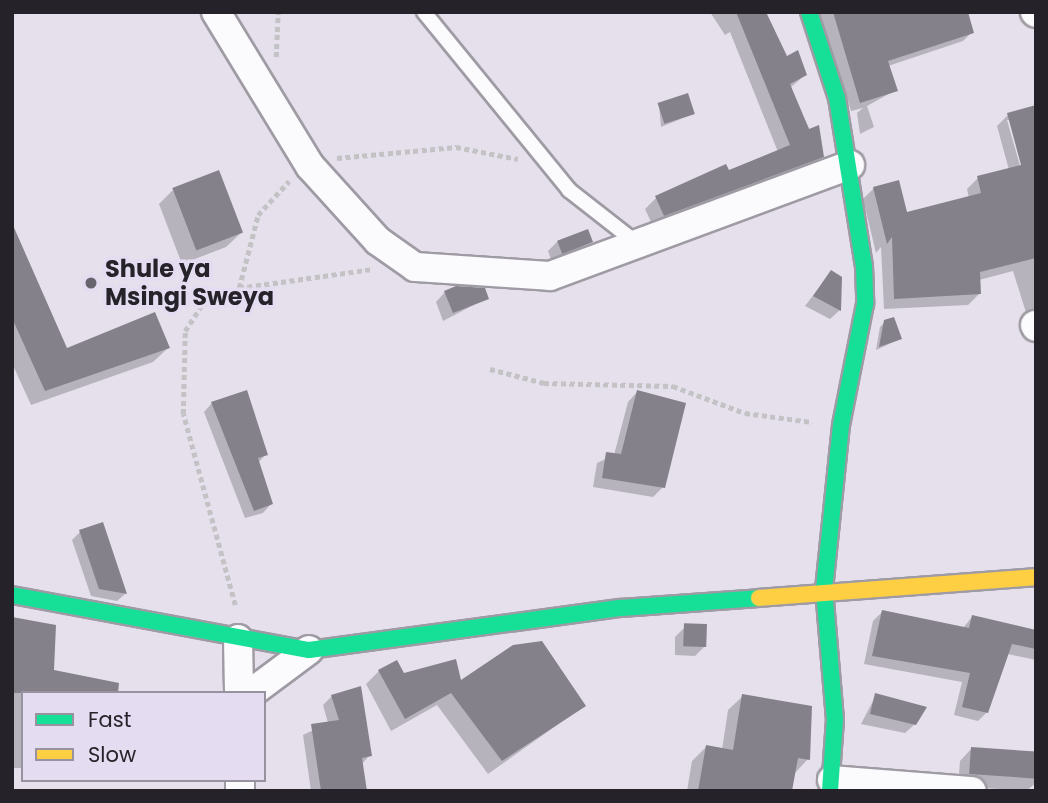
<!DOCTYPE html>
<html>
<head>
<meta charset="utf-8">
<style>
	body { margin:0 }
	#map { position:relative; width:1048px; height:803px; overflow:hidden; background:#e5e0ec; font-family:Poppins,sans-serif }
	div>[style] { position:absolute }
	.shadow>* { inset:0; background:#0003 }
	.building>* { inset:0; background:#85818a; transform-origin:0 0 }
	.path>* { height:4.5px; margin-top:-2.25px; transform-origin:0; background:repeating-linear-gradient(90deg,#c3c2c5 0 5px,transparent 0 8.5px) }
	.roads { filter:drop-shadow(2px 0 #9f9ba4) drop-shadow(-2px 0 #9f9ba4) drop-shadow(0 2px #9f9ba4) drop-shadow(0 -2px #9f9ba4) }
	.lane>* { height:14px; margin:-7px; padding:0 7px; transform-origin:7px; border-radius:7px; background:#fbfafc }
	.street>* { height:28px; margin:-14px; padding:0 14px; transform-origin:14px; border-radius:14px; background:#fbfafc }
	.fast>* { height:16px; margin:-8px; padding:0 8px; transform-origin:8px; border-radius:8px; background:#16e098 }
	.slow>* { height:16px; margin:-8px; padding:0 8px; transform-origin:8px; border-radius:8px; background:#ffcf43 }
	.dots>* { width:19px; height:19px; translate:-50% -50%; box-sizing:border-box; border:4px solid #e4dcf0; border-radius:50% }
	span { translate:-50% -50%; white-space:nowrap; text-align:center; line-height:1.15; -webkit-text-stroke:7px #e4dcf0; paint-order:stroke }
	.poi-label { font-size:24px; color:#252229; font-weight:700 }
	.left { translate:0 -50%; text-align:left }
	.frame { position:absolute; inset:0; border:14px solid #252229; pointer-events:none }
	.legend { position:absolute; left:21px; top:691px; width:245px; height:91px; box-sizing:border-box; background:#e4dcf0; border:2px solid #9892a0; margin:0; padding:9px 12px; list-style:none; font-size:21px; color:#252229 }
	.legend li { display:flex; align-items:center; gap:14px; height:35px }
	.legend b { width:35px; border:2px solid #9892a0 }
</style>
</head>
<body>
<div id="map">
	<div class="shadow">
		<i style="clip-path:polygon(710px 12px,763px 12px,786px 58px,805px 75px,790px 88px,822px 156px,811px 167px,653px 226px,645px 209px,656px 198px,725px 166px,728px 172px,778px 152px,730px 32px,725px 35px)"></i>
		<i style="clip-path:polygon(820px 12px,867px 12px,972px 32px,963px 41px,888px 66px,896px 90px,867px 106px,874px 127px,860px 134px,857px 113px,863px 108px,851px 111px)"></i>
		<i style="clip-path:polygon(659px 105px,693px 114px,661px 127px)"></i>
		<i style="clip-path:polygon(evenodd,1036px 108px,1036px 317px,1028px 319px,1013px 271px,979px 280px,979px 294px,968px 305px,884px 309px,881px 247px,876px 253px,863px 199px,874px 188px,906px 214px,969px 198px,967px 189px,978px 178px,1009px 170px,997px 126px,1008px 115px,1036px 108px,1007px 120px,1011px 120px,1025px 173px,1022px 173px,1007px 120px)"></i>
		<i style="clip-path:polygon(173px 190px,241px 233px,226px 247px,182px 264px,159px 204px)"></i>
		<i style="clip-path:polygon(12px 227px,67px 350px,168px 348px,153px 362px,31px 405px,12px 363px)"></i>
		<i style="clip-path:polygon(558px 241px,591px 242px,552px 262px,548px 251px)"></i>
		<i style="clip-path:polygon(831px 272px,840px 310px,830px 319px,805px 306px)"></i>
		<i style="clip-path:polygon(445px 292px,487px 298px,443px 321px,436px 302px)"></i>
		<i style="clip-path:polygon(885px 322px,900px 339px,876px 350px,880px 327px)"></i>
		<i style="clip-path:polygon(637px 392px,663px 487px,653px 497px,593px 487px,597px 463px,614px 455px,628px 402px)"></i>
		<i style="clip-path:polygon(212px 403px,266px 454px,258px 463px,271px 504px,263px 513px,245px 518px,204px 412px)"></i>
		<i style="clip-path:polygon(80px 532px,125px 594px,117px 601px,91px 596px,72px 540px)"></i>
		<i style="clip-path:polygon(882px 612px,963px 628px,972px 617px,1036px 631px,1036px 660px,1008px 654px,987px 712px,978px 721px,954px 715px,962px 682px,864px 664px,873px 621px)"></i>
		<i style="clip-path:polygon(12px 617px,54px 627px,23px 693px,23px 768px,12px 768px)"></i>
		<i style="clip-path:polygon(685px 627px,705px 646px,695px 656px,675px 655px,675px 637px)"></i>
		<i style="clip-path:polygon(379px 671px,403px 675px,584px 706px,488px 774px,437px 705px,391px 731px,366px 684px)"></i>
		<i style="clip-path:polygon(876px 695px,915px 724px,905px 733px,861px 724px)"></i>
		<i style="clip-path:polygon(332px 696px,370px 755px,361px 765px,365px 791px,311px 791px,303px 735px,328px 723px,323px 705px)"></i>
		<i style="clip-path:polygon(743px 696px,808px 759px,794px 774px,790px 791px,687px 791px,692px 761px,706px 747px,722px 750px,728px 710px)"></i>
		<i style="clip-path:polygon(972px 748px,1036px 754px,1036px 783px,1026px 791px,958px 786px,960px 761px)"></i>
	</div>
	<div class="building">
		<i style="clip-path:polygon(736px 12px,766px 12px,787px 56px,798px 50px,807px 75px,790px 84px,809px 129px,819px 125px,824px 157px,664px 216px,655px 196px,726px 164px,729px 170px,790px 145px)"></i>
		<i style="clip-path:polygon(833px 12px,968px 12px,974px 33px,888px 61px,898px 91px,860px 103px)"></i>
		<i style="left:688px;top:93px;width:22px;height:32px;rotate:72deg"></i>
		<i style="clip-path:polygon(1036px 105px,1036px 258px,980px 272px,981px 294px,894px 299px,892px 237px,887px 244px,873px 187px,899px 180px,907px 212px,981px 193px,977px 176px,1021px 165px,1007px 113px)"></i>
		<i style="left:219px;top:170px;width:67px;height:50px;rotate:69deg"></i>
		<i style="clip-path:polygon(12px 223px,67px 348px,155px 312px,170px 348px,45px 391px,12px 318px)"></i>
		<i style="left:588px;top:229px;width:14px;height:33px;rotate:69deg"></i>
		<i style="clip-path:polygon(831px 270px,842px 277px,841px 311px,813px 296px)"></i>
		<i style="clip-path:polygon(456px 286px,485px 288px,489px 299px,453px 313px,444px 291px)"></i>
		<i style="clip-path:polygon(894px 317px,902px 339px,879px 347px,884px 320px)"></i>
		<i style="clip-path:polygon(247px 390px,268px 455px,258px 458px,273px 504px,254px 511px,211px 402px)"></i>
		<i style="clip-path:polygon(637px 390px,686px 403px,665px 488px,602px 478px,606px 452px,621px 454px)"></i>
		<i style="clip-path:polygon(103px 522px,127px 594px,99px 589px,79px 530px)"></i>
		<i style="clip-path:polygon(882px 610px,969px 628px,972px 615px,1036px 630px,1036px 649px,1012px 644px,988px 713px,962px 707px,970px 673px,872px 656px)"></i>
		<i style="clip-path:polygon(12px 617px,56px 625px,54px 670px,119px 683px,118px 693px,12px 693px)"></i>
		<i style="left:707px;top:624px;width:23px;height:23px;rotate:92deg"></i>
		<i style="clip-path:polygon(542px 641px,586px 706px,502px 761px,451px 693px,405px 719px,378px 670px,397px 660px,404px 673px,456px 659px,461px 680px,513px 645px)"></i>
		<i style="clip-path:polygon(361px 686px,372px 756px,362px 758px,367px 791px,321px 791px,311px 724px,339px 720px,331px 695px)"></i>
		<i style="clip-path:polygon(875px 693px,927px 707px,916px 725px,870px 714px)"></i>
		<i style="clip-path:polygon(742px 694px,812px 706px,810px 760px,798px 758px,792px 791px,698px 791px,706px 745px,733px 750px)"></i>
		<i style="left:971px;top:747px;width:65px;height:27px;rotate:4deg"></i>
	</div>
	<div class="path">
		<i style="left:276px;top:57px;width:45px;rotate:-87.5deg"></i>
		<i style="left:337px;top:158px;width:120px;rotate:-5.3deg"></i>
		<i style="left:456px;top:147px;width:63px;rotate:11deg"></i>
		<i style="left:239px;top:288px;width:75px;rotate:-75.4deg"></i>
		<i style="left:258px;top:215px;width:46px;rotate:-47.6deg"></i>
		<i style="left:490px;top:369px;width:56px;rotate:14.5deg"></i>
		<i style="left:544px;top:383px;width:129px;rotate:1.3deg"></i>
		<i style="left:673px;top:386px;width:77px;rotate:20.6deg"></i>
		<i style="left:745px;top:413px;width:68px;rotate:7.7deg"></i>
		<i style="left:235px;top:605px;width:198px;rotate:-105.2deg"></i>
		<i style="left:183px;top:414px;width:83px;rotate:-88.6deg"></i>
		<i style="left:185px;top:331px;width:30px;rotate:-57deg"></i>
		<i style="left:201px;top:306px;width:42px;rotate:-25.3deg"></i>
		<i style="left:239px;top:288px;width:134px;rotate:-8.1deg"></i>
	</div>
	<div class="roads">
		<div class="lane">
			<i style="left:424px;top:12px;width:230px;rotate:50.8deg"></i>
			<i style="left:569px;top:190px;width:83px;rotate:38.1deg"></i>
		</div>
		<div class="street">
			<i style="left:216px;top:12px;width:180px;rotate:58.6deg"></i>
			<i style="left:310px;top:166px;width:101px;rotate:47.8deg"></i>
			<i style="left:378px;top:241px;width:45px;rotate:35.1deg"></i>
			<i style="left:415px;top:267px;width:135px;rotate:3.8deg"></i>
			<i style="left:550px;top:276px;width:320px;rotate:-20.3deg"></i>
			<i style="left:1035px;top:12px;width:1px;rotate:45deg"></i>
			<i style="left:1035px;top:325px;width:2px;rotate:63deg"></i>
			<i style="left:238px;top:639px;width:54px;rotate:88.9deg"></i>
			<i style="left:251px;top:693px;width:72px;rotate:-36.6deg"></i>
			<i style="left:832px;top:780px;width:140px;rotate:4.5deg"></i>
			<i style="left:240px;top:791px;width:11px;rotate:-90deg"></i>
		</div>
		<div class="fast">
			<i style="left:809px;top:12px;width:90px;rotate:72deg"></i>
			<i style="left:837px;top:98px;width:170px;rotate:80.9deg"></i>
			<i style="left:864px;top:266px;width:38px;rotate:88deg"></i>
			<i style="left:865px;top:304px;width:123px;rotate:101.2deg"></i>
			<i style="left:841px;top:425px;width:165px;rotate:95.9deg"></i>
			<i style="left:824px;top:589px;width:130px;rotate:85.2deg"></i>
			<i style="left:835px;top:719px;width:72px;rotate:94deg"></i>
			<i style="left:12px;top:595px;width:302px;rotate:10.5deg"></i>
			<i style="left:309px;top:650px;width:315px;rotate:-7.7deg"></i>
			<i style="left:621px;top:608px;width:138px;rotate:-4.1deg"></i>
		</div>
		<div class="slow">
			<i style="left:759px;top:598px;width:278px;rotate:-4.3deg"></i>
		</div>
	</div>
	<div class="dots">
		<i style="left:91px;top:283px;background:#68646d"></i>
	</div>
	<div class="poi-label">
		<span class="left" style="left:105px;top:283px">Shule ya<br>Msingi Sweya</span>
	</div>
	<div class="frame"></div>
	<ul class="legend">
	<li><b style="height:9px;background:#16e098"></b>Fast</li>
	<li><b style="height:9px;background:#ffcf43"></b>Slow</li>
	</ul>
</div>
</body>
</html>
